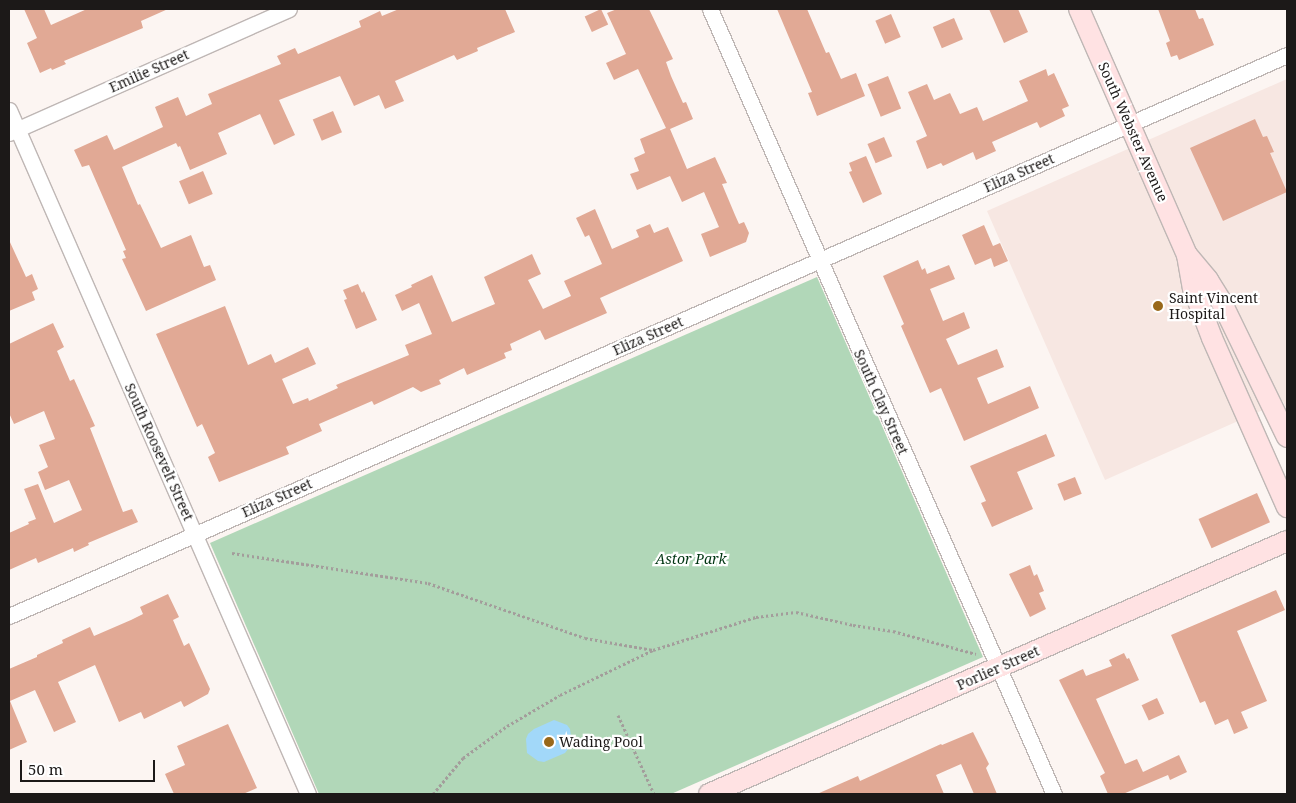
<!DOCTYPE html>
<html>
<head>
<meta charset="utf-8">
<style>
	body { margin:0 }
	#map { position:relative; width:1296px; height:803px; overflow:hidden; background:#fcf5f2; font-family:"Noto Serif",serif }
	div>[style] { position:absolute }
	.built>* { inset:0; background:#f7e7e2 }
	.green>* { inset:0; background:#b1d7b8 }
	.water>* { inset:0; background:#a2d8f9 }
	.building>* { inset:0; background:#e1a995; transform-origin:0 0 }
	.path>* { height:3px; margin-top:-1.5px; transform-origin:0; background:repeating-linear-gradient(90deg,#a39d9b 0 2.5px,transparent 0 5px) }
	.roads { filter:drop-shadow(1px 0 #bfb7b5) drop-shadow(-1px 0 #bfb7b5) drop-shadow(0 1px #bfb7b5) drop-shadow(0 -1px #bfb7b5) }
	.street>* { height:15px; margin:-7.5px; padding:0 7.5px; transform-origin:7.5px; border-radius:7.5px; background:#fff }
	.secondary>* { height:20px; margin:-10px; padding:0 10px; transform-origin:10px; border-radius:10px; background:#ffe2e3 }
	.dots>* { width:14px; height:14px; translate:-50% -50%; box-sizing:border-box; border:2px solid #fff; border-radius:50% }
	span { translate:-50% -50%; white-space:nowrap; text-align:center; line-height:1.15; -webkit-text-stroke:4.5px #fff; paint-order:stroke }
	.street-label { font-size:14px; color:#1c1918 }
	.poi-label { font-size:14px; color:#1c1918 }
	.left { translate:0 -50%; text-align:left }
	.park-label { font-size:14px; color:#003512; font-style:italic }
	.frame { position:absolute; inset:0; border:10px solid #1c1918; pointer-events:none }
	.scale { position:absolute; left:20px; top:760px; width:135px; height:22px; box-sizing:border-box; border:2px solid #1c1918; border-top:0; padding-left:6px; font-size:15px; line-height:18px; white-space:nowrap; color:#1c1918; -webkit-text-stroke:4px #fff; paint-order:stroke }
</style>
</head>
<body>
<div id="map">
	<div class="built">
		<i style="clip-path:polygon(1287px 79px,1287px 410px,1283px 401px,1105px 480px,987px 211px)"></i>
	</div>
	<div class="green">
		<i style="clip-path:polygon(817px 277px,983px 657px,671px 794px,319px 794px,210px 543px)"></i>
	</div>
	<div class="water">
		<i style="clip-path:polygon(554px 720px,567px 725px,570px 729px,572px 744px,565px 753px,544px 762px,538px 761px,527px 753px,526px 739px,528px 734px,534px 729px)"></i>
	</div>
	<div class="building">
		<i style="clip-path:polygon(24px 9px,44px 9px,51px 25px,87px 9px,168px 9px,141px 21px,143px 28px,64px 61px,66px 64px,52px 70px,51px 68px,40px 73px,27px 43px,37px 38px)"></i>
		<i style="clip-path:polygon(399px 9px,505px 9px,515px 32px,477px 48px,478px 51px,457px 60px,454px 55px,395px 81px,404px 101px,385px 109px,379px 95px,354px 106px,340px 76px,279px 100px,295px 135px,274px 145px,260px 114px,218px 133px,227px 154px,190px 170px,180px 146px,178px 147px,176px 143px,122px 167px,138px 205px,140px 204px,161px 248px,191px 235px,204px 267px,210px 265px,216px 280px,146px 311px,122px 259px,126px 258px,123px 251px,126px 250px,89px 165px,82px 167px,74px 150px,107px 135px,114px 150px,163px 127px,155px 107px,178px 97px,186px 116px,212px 104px,208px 94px,281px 64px,277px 56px,295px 48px,298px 54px,361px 27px,359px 21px,380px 11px,382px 16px)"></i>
		<i style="left:601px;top:9px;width:17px;height:18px;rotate:65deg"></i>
		<i style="clip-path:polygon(617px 9px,649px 9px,673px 59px,666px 62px,671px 76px,683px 103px,686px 102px,693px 119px,670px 129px,687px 169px,715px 157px,727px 183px,722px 184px,735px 215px,739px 224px,744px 222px,749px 233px,746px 242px,710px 257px,701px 234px,719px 227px,704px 192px,682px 202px,670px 176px,637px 190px,630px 174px,639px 171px,634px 158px,645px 153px,640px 139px,666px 128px,638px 69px,614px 80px,606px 63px,626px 54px,607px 13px)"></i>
		<i style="clip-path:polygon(777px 9px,807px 9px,826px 53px,829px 52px,841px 79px,856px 73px,865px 96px,817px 116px,808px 93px,812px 92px)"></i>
		<i style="clip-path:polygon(989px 9px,1018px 9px,1028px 32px,1004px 43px)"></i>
		<i style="clip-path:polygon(1158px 9px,1195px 9px,1199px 19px,1203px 18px,1214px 45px,1179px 60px,1177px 55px,1171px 57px,1166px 43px,1170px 41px)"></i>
		<i style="left:891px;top:14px;width:25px;height:17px;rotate:67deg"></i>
		<i style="left:954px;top:18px;width:23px;height:23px;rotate:67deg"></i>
		<i style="clip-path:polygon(1046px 69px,1048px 76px,1054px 73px,1069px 106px,1062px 109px,1065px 116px,1040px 128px,1037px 122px,992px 142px,996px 151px,976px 160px,973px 152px,943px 166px,941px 163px,927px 169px,916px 141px,927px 136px,908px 92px,927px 84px,934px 100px,950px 93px,960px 114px,977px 107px,983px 121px,1028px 101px,1019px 81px)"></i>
		<i style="left:888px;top:76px;width:35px;height:22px;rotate:68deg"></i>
		<i style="left:333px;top:111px;width:23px;height:22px;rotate:67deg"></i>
		<i style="clip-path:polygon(1255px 119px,1263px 137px,1267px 136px,1274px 152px,1270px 153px,1287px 192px,1223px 221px,1190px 148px)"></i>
		<i style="left:884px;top:137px;width:21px;height:18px;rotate:67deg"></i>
		<i style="clip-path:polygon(866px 156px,882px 194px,863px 203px,849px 172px,852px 171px,849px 163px)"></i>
		<i style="left:203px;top:171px;width:25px;height:26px;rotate:67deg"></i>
		<i style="clip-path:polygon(595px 209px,612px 249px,639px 237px,636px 230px,650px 224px,654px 233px,668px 227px,683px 261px,600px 298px,607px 313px,545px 340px,540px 330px,510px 344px,512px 350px,504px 353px,506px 358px,467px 375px,464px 368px,439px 380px,441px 384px,421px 392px,413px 387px,374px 405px,372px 401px,319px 424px,322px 431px,286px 447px,289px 454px,219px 482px,208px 457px,215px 453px,202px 424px,197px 427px,156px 334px,225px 306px,248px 365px,271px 354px,275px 363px,308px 347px,316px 364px,282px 379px,293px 404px,308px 398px,309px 401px,338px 388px,336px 385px,409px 355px,405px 345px,432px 334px,419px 303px,402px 311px,395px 295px,412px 287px,411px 285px,432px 275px,452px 322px,495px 304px,484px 277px,532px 254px,541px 274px,528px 280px,543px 309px,571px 296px,564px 281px,602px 264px,589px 235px,585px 237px,576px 218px)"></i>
		<i style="clip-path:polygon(984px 225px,993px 246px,1000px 243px,1008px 261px,994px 267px,991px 258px,975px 265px,962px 235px)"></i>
		<i style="clip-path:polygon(9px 240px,26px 277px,32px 274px,38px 289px,32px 292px,35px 300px,9px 311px)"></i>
		<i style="clip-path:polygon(918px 260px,922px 270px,925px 268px,927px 274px,949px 265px,955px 279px,930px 289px,943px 321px,964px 312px,970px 328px,946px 339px,958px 365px,997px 349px,1004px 367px,977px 378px,988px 404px,1030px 386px,1039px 408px,964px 441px,941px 388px,930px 393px,901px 326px,904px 324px,883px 276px)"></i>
		<i style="clip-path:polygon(358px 284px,362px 293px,364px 291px,377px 320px,356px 329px,344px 300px,347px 299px,343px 290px)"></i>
		<i style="clip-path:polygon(53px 323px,64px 347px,57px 351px,70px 381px,74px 379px,95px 426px,90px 428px,123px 512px,132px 509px,138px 522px,88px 543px,89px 545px,74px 552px,73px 548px,38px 563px,36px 558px,9px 570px,9px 533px,29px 524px,28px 522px,36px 519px,24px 489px,38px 484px,54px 523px,82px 510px,69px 480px,45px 490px,38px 472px,48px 467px,39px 445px,55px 439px,44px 411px,14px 424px,9px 413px,9px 344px)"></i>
		<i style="clip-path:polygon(1046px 434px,1055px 456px,1017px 472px,1033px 509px,992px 527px,981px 503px,986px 501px,970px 466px)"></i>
		<i style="left:1075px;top:477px;width:18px;height:19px;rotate:68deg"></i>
		<i style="left:1257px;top:493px;width:32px;height:64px;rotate:66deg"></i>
		<i style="clip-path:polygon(1030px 565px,1034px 576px,1037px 574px,1044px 591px,1039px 593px,1046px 609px,1030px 617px,1009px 574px)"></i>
		<i style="clip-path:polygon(1276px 590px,1285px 610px,1237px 631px,1267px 701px,1241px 712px,1248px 728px,1234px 734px,1228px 719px,1215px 725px,1205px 701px,1200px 703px,1171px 635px)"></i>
		<i style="clip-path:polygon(168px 594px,179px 617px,173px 620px,184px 646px,189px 643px,210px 689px,208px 694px,184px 707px,181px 701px,144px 719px,141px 712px,119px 722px,95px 665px,58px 682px,76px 722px,54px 732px,35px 690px,10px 701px,27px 742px,9px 750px,9px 669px,37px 657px,37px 655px,63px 643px,62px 640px,90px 627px,94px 636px,131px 620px,143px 614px,140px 607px)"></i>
		<i style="clip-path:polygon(1124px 653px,1127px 659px,1129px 658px,1139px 680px,1096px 699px,1125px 764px,1137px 759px,1143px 772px,1179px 755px,1187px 772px,1170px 780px,1168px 775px,1123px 794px,1108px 794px,1100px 776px,1105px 773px,1059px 680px,1083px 669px,1086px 676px,1112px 666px,1109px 660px)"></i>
		<i style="left:1157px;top:698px;width:17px;height:17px;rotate:65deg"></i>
		<i style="clip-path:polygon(228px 724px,257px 788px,243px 794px,174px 794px,165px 774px,185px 765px,177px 746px)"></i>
		<i style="clip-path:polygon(973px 732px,989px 764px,986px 768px,997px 794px,974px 794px,961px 764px,936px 775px,944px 794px,817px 794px,858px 776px,860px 781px,941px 744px,942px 745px)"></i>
	</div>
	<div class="path">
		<i style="left:232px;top:553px;width:198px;rotate:8.7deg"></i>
		<i style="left:428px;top:583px;width:166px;rotate:19.3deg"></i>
		<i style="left:585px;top:638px;width:69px;rotate:10deg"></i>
		<i style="left:653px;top:650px;width:108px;rotate:-17.8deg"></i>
		<i style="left:756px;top:617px;width:40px;rotate:-7.1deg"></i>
		<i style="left:796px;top:612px;width:58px;rotate:12.8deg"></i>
		<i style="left:853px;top:625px;width:40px;rotate:8.5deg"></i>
		<i style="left:893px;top:631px;width:86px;rotate:15.5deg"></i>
		<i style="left:618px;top:715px;width:87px;rotate:65.5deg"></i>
		<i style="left:433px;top:794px;width:47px;rotate:-50.2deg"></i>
		<i style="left:463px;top:758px;width:54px;rotate:-36deg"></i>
		<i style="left:507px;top:726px;width:61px;rotate:-30.3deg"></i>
		<i style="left:560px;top:695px;width:103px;rotate:-25.8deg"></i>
	</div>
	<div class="roads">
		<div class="street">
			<i style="left:710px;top:9px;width:857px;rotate:66.34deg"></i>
			<i style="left:9px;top:110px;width:746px;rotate:66.39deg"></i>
			<i style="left:9px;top:133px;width:306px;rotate:-23.9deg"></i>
			<i style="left:9px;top:616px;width:1396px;rotate:-23.7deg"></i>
		</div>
		<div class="secondary">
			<i style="left:1079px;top:9px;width:269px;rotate:66.3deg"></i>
			<i style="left:1187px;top:255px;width:34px;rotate:80deg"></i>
			<i style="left:1193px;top:288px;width:53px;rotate:69.2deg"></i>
			<i style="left:1212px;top:338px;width:185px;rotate:66.1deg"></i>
			<i style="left:1188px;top:256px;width:31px;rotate:50deg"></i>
			<i style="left:1208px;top:280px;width:25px;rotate:58deg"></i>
			<i style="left:1221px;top:301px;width:151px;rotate:64.1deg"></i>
			<i style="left:709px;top:794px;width:631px;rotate:-23.64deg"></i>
		</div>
	</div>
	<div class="dots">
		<i style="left:1158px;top:306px;background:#99681a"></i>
		<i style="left:549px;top:742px;background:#99681a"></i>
	</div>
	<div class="street-label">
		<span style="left:149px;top:71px;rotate:-24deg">Emilie Street</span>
		<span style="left:1133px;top:132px;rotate:66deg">South Webster Avenue</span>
		<span style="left:1019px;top:173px;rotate:-24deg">Eliza Street</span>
		<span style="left:648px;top:336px;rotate:-24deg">Eliza Street</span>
		<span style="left:881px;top:402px;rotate:66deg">South Clay Street</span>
		<span style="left:159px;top:452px;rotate:66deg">South Roosevelt Street</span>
		<span style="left:277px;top:498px;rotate:-24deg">Eliza Street</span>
		<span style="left:998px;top:668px;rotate:-24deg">Porlier Street</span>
	</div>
	<div class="poi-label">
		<span class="left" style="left:1169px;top:306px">Saint Vincent<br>Hospital</span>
		<span class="left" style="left:559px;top:742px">Wading Pool</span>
	</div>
	<div class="park-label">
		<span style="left:691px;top:559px">Astor Park</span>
	</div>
	<div class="frame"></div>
	<div class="scale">50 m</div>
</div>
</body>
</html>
